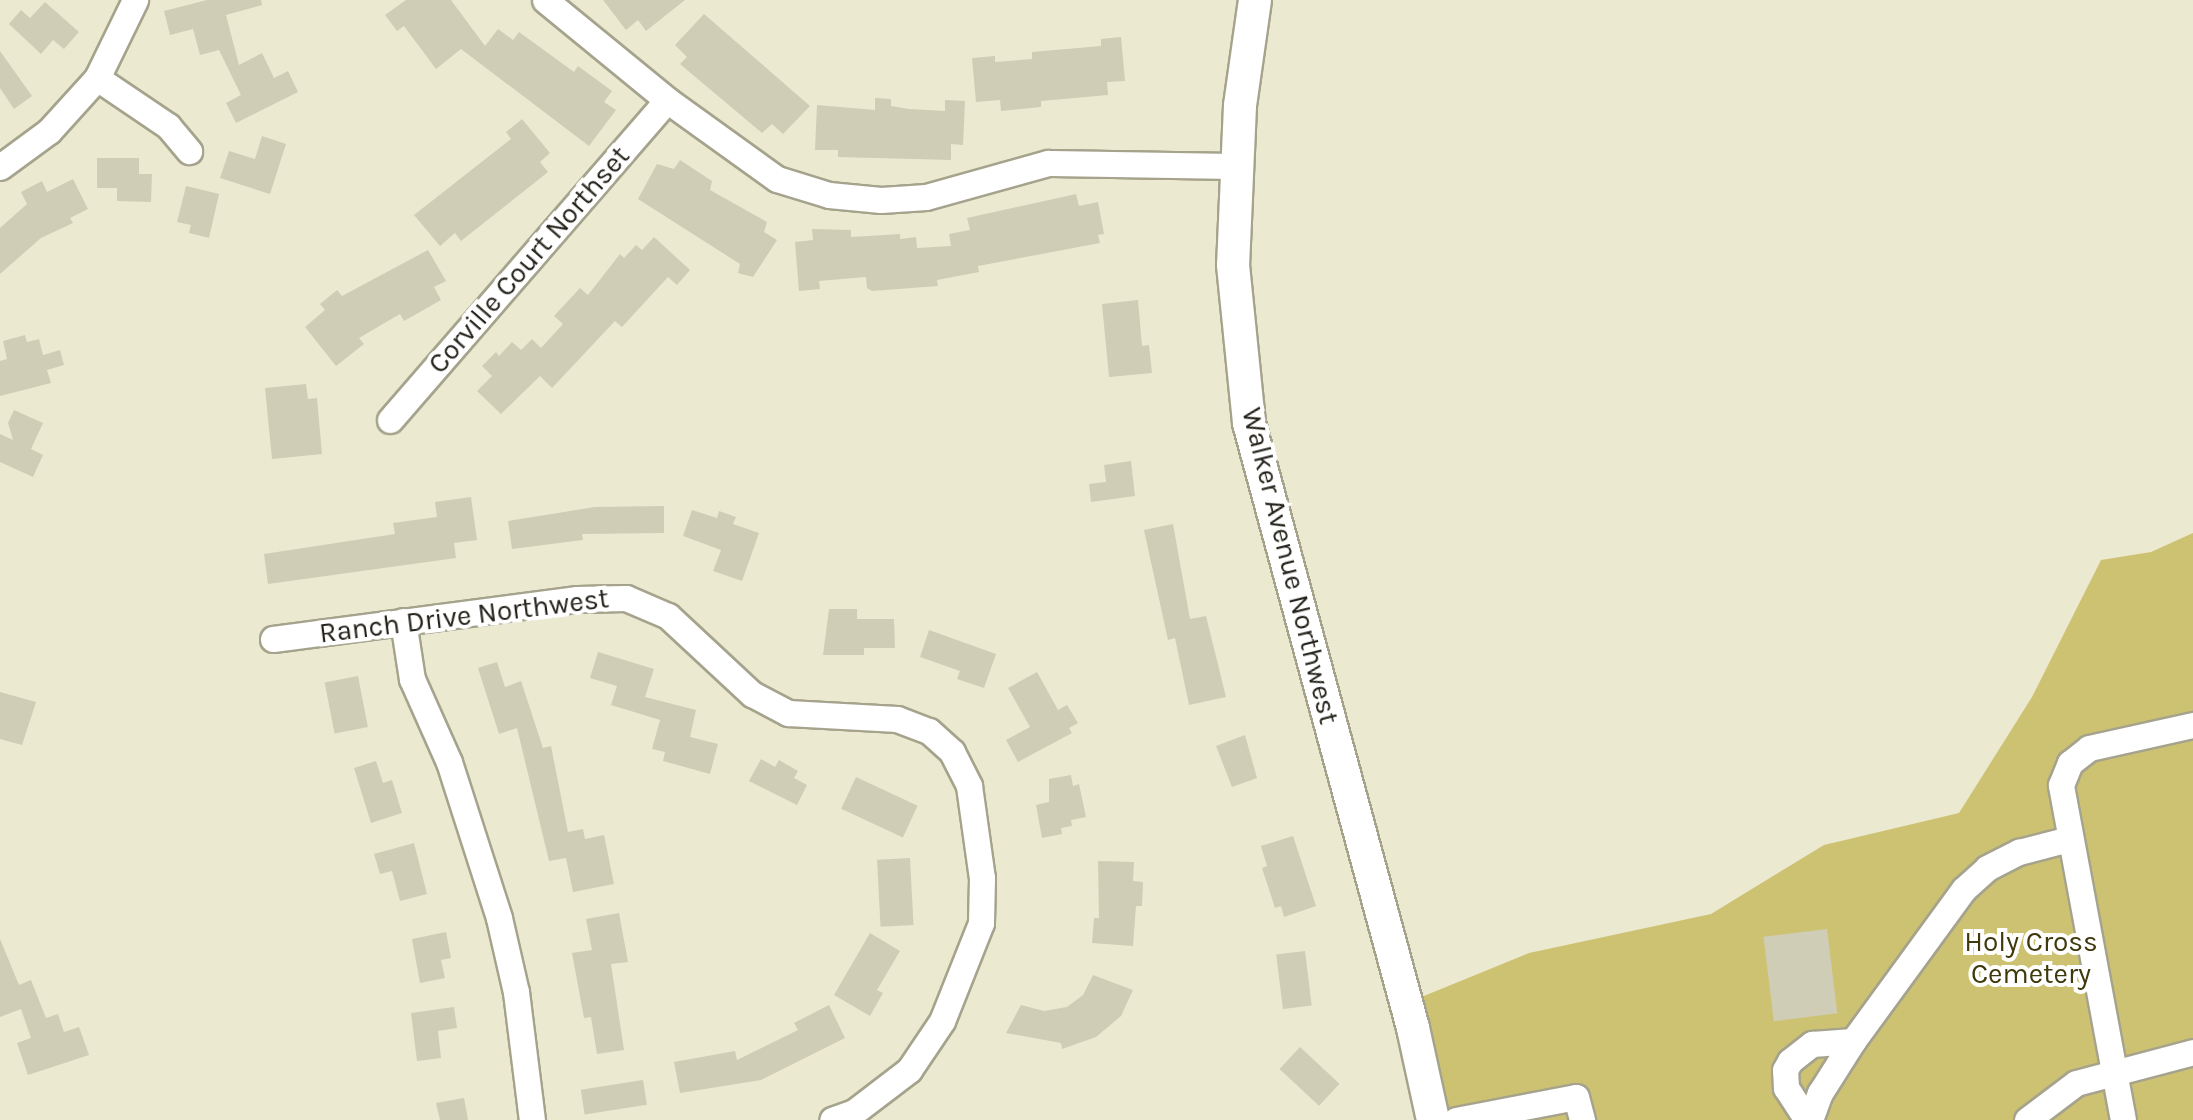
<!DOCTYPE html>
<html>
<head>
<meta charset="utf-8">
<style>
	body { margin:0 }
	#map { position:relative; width:2193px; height:1120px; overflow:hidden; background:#ece9d1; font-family:Karla,sans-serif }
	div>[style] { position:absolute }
	.green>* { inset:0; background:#cdc272 }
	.building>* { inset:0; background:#cfcdb5; transform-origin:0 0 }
	.roads { filter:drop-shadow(2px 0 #a6a38d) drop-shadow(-2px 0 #a6a38d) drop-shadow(0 2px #a6a38d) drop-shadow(0 -2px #a6a38d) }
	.minor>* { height:25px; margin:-12.5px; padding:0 12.5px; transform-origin:12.5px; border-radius:12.5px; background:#fff }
	.major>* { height:32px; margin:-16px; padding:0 16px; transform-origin:16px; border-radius:16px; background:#fff }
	span { translate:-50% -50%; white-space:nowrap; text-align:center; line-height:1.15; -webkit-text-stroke:8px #fff; paint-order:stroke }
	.street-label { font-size:28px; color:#232119 }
	.park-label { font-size:28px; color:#3f390c }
</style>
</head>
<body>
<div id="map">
	<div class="green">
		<i style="clip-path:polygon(2193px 533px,2193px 1120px,1445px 1120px,1419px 998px,1529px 953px,1711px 914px,1824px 845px,1959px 813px,2032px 697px,2101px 560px,2151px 552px)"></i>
	</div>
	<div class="building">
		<i style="clip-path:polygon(207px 0,261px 0,262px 5px,226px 15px,239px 65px,262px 53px,274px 78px,288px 71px,298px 92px,236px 123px,226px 103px,241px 95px,219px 50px,200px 55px,193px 29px,170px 35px,164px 11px)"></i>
		<i style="clip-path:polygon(406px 0,451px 0,485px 46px,498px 29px,513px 40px,519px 32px,574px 72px,578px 66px,612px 91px,604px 102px,616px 110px,589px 146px,461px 49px,436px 69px,404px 26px,397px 31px,385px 15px)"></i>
		<i style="clip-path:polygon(603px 0,685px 0,646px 31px,638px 20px,626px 30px)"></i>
		<i style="clip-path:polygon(45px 2px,79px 32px,64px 49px,53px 40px,41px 54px,9px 24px,21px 10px,30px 18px)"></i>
		<i style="clip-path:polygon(704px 14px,810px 106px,783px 134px,772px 124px,762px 133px,680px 64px,687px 57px,675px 45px)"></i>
		<i style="clip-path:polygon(1121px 37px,1125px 81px,1107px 82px,1108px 95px,1041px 101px,1041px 107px,1001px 111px,1000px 100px,976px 102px,972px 58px,995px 56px,995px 62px,1032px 59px,1032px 52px,1101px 46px,1101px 39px)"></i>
		<i style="clip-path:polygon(0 51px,32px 96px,14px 109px,0 88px)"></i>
		<i style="clip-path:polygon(875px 98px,891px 99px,891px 106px,909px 109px,945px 111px,945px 100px,965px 101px,963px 145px,951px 144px,951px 160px,838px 157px,838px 150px,815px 150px,817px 105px,875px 110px)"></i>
		<i style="clip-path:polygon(522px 119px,550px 153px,540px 162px,548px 172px,461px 241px,455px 233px,440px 246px,414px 215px,511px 139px,506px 132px)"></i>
		<i style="clip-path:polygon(262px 136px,286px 144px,270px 194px,220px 178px,229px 151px,255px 159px)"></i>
		<i style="clip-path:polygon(97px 158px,139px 158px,139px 174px,152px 174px,151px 202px,117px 201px,117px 188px,97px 188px)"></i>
		<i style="clip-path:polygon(680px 160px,712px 181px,710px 190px,767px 222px,764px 232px,777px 240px,753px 277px,738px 273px,740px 264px,638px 199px,657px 164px,674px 169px)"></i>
		<i style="clip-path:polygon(73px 179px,88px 209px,70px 218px,73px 223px,41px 238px,0 274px,0 228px,27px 204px,21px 192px,42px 181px,47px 192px)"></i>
		<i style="clip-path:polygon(186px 186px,219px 194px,209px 238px,189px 233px,191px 225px,177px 222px)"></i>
		<i style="clip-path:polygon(1076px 194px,1079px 206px,1098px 202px,1104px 234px,1098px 235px,1100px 243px,978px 266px,979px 272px,937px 280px,938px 286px,872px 291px,867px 288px,866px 277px,819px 281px,820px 289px,799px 291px,795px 242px,813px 240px,812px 229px,851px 230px,851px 237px,900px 234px,900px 239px,916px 237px,917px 248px,951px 246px,949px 234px,970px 230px,967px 218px)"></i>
		<i style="clip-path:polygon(654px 237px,690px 270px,677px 285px,668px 277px,622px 327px,615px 321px,552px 388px,540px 376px,501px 414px,477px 391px,492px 376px,482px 366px,496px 352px,499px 356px,512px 342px,521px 350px,532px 339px,541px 348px,563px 324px,554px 316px,580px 288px,588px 295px,620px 254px,624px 258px,636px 245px,642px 250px)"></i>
		<i style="clip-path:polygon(428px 250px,446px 281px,434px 287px,441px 300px,404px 321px,400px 314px,359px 338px,364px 344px,336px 366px,305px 327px,325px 310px,320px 304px,337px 290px,342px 296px)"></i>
		<i style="clip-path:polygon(1138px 300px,1142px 346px,1149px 345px,1152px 373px,1109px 377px,1102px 304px)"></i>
		<i style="clip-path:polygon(25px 335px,27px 342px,39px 339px,43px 355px,60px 350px,64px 365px,47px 370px,51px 383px,0 396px,0 361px,7px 359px,3px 341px)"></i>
		<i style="clip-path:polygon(306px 384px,308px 399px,317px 398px,322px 454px,272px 459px,265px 388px)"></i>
		<i style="clip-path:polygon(14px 410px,43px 423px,31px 449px,43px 455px,33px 477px,0 462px,0 434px,13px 440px,8px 423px)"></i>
		<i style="clip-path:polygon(1131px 461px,1135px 496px,1091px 502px,1089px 484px,1106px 482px,1104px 465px)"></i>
		<i style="clip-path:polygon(471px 497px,477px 540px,454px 543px,456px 558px,268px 584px,264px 554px,395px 534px,393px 523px,437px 517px,435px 502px)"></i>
		<i style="clip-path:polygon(664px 506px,664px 533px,582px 534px,583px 540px,512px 549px,508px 521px,595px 507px)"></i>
		<i style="clip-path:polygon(692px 510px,717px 518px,719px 511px,736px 517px,733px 524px,759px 533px,742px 581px,713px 571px,721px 550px,683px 536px)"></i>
		<i style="clip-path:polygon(1173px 524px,1190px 619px,1206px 616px,1226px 697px,1189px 705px,1175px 638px,1168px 640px,1144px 530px)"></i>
		<i style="clip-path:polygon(829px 609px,857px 609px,857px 619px,894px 619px,895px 648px,864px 648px,864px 655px,823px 655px)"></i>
		<i style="clip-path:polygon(929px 630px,996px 654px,984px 688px,957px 679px,960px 671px,920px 657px)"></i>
		<i style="clip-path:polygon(598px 652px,654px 669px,645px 697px,696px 710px,690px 737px,718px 744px,710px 774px,663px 761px,665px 752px,652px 749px,660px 720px,611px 705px,617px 686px,590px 678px)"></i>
		<i style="clip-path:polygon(497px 662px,505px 687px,521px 681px,543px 748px,551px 746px,568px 832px,583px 829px,585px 839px,604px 835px,614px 884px,573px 892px,566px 858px,549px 861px,517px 728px,499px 734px,478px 668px)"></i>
		<i style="clip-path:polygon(1037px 672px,1058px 710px,1067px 705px,1078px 723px,1069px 728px,1072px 733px,1018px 762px,1006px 740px,1030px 727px,1008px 688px)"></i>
		<i style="left:358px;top:676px;width:52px;height:34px;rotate:79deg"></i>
		<i style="clip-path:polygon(0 692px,36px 702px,22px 745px,0 739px)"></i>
		<i style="clip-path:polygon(1245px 735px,1257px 778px,1232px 787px,1216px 746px)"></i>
		<i style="clip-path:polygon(761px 759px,775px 767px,779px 760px,798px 771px,794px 778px,807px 785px,797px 805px,749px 781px)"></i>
		<i style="clip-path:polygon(376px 761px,383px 783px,392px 780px,402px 813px,371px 823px,354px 768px)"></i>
		<i style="clip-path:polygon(1071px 775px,1073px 786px,1079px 784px,1086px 817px,1071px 820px,1072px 826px,1061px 828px,1062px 834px,1042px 838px,1036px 805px,1049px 802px,1049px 779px)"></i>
		<i style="left:856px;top:777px;width:68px;height:35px;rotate:25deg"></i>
		<i style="clip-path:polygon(1293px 836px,1316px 906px,1284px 917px,1281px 906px,1275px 908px,1262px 868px,1267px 866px,1261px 846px)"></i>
		<i style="clip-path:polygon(414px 843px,427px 894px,400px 901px,392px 871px,380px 874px,374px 854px)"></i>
		<i style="left:910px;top:858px;width:67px;height:33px;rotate:87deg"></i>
		<i style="clip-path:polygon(1098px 861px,1134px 862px,1133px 881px,1143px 882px,1142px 906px,1136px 906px,1133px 946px,1092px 943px,1094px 918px,1099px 918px)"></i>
		<i style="clip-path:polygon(619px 913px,628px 962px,611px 964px,624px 1050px,597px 1054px,591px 1017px,584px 1018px,572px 953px,592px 950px,586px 919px)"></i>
		<i style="left:1827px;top:929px;width:85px;height:64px;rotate:83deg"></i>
		<i style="clip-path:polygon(446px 932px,451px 958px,441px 960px,445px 978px,420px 983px,412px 939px)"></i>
		<i style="clip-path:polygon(870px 933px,900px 951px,877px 990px,883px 993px,870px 1016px,834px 995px)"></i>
		<i style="clip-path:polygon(0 939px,19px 985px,31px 980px,46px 1018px,58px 1014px,64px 1032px,79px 1027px,89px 1055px,28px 1075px,17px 1043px,31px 1038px,21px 1009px,0 1017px)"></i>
		<i style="left:1305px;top:951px;width:55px;height:29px;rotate:83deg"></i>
		<i style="clip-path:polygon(1093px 975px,1133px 990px,1121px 1016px,1096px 1037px,1062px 1049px,1061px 1043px,1006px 1033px,1021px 1005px,1044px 1011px,1067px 1007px,1083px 995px)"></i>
		<i style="clip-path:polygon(829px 1005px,845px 1038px,761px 1080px,680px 1093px,674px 1062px,735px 1051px,737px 1060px,798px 1030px,794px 1023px)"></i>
		<i style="clip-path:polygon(454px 1007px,457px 1028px,438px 1031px,441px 1058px,417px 1061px,411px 1013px)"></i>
		<i style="left:1300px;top:1047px;width:54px;height:30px;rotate:43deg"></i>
		<i style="left:643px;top:1080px;width:25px;height:63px;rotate:81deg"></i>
		<i style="clip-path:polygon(464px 1098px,468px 1120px,440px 1120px,436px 1103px)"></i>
	</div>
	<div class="roads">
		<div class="minor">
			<i style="left:545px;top:0;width:158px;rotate:39.3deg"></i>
			<i style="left:667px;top:100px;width:135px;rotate:35.7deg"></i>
			<i style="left:777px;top:179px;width:54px;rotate:17.1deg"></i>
			<i style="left:829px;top:195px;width:52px;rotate:5.5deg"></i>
			<i style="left:881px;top:200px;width:45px;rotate:-3.8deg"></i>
			<i style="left:926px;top:197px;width:127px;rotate:-15.6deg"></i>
			<i style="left:1048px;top:163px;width:189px;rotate:0.9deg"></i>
			<i style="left:97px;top:78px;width:86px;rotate:34.1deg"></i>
			<i style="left:168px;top:126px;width:33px;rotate:50deg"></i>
			<i style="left:0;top:167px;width:61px;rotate:-36.3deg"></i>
			<i style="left:49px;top:131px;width:72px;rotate:-47.8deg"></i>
			<i style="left:97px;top:78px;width:87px;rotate:-64deg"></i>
			<i style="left:390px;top:420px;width:423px;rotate:-49.1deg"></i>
			<i style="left:403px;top:621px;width:59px;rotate:81.2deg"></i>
			<i style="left:412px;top:679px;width:91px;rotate:66deg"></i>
			<i style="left:449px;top:762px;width:164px;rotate:72.2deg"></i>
			<i style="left:499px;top:918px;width:76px;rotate:77.1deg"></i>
			<i style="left:516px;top:992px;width:129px;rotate:82.9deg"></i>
			<i style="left:273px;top:639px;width:307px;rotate:-7.5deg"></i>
			<i style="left:577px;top:599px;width:49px;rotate:-1.2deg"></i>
			<i style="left:626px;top:598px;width:46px;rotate:23.2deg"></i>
			<i style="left:668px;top:616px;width:115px;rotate:42.9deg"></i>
			<i style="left:752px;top:694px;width:41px;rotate:27.8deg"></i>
			<i style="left:788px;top:713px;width:109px;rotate:3.2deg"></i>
			<i style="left:897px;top:719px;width:34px;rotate:21deg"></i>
			<i style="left:929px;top:731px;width:31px;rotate:42deg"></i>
			<i style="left:952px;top:752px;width:38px;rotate:63deg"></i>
			<i style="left:969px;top:786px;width:93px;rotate:82deg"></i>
			<i style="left:982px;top:878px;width:45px;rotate:91.3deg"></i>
			<i style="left:981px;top:923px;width:105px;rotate:111.7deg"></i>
			<i style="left:942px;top:1021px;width:59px;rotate:124deg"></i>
			<i style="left:909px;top:1070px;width:69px;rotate:142.6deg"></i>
			<i style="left:854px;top:1112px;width:23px;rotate:160deg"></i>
			<i style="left:1456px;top:1120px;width:122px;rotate:-10.9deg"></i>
			<i style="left:1576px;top:1097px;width:24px;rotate:75deg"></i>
			<i style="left:1807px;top:1120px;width:38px;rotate:-123deg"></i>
			<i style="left:1786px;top:1088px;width:18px;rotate:-93deg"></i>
			<i style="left:1785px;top:1070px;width:10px;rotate:-61deg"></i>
			<i style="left:1790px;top:1061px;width:28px;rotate:-38deg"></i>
			<i style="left:1812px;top:1044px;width:41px;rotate:-4.2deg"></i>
			<i style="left:1810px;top:1120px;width:29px;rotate:-70deg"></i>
			<i style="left:1820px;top:1093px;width:62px;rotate:-57.6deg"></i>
			<i style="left:1853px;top:1041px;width:188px;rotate:-53.9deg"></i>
			<i style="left:1964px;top:889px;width:31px;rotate:-42deg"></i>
			<i style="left:1987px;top:868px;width:36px;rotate:-27deg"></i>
			<i style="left:2019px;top:852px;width:52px;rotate:-14.6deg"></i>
			<i style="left:2027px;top:1120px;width:61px;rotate:-37.1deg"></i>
			<i style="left:2076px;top:1083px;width:121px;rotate:-14.8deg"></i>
			<i style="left:2123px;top:1120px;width:341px;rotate:-100.5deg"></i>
			<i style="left:2061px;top:785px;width:24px;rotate:-68deg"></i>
			<i style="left:2070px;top:763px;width:24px;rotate:-38deg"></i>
			<i style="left:2089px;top:748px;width:107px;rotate:-12.5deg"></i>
		</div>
		<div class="major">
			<i style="left:1255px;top:0;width:107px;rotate:98.1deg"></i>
			<i style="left:1240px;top:106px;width:159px;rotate:92.5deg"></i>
			<i style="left:1233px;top:265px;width:159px;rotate:84.2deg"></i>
			<i style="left:1249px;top:423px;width:627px;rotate:74.83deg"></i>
			<i style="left:1413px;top:1028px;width:94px;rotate:77.7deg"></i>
		</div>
	</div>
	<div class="street-label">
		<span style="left:529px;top:260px;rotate:-49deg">Corville Court Northset</span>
		<span style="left:1290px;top:566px;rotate:76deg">Walker Avenue Northwest</span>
		<span style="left:464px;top:616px;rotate:-7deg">Ranch Drive Northwest</span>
	</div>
	<div class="park-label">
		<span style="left:2031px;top:958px">Holy Cross<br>Cemetery</span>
	</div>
</div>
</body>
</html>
